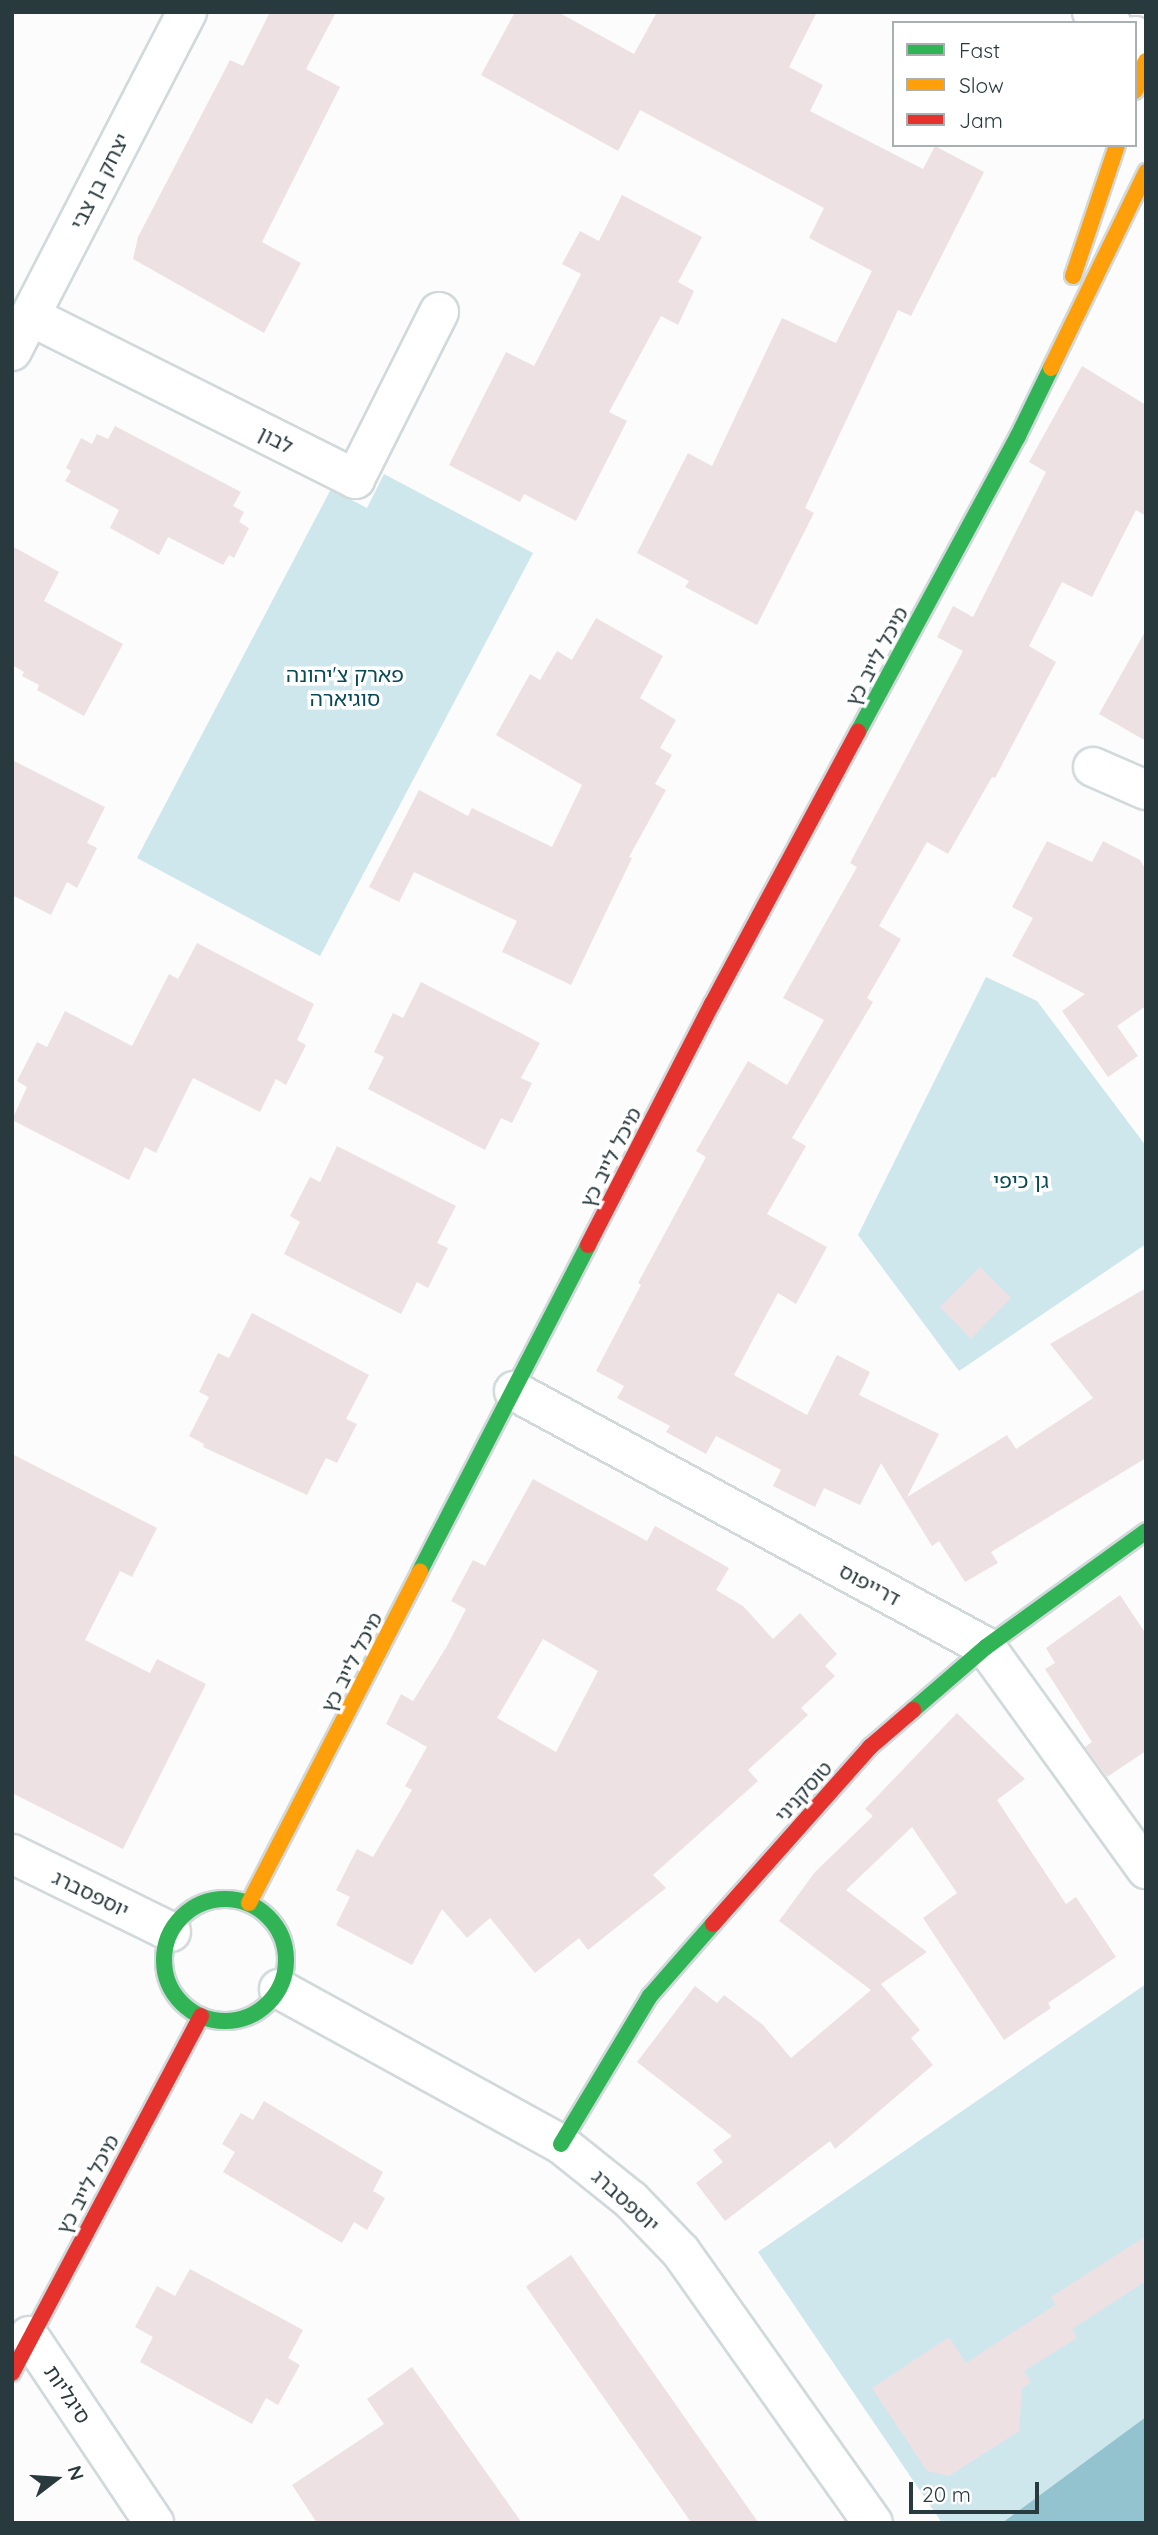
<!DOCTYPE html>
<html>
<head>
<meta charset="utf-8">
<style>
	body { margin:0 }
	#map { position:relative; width:1158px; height:2535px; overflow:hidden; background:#fcfcfc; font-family:Quicksand,"Noto Sans Hebrew",sans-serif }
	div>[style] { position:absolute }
	.green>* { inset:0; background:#cee7ec }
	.water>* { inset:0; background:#92c3cf }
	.building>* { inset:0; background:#eee1e4; transform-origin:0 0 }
	.roads { filter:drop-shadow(2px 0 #d1d9db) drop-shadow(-2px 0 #d1d9db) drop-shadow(0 2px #d1d9db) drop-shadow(0 -2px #d1d9db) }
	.street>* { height:38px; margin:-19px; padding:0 19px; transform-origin:19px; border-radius:19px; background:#fff }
	.fast>* { height:16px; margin:-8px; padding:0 8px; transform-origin:8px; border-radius:8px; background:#30b455 }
	.fast>.ring { margin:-8px; padding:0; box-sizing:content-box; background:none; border:16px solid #30b455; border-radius:50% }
	.slow>* { height:16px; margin:-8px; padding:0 8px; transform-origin:8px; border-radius:8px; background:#ff9f0a }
	.jam>* { height:16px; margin:-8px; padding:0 8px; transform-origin:8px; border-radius:8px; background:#e5322d }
	span { translate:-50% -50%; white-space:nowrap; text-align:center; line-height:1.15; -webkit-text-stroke:7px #fff; paint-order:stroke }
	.street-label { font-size:21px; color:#283a3e }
	.park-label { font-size:21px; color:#074955 }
	.frame { position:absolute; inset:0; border:14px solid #283a3e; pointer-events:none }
	.legend { position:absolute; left:892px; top:21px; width:245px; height:126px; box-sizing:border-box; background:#fff; border:2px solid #a9b0b2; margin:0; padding:9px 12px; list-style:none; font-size:21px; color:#283a3e }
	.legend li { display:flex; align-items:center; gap:14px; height:35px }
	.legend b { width:35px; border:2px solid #a9b0b2 }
	.north { position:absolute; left:21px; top:2444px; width:70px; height:70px; -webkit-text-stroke:5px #fff; paint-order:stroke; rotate:73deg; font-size:19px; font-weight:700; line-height:28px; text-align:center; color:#283a3e }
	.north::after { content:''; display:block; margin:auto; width:24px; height:32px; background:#283a3e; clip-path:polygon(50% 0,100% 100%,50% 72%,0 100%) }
	.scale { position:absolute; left:909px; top:2482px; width:130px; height:32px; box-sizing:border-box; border:4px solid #283a3e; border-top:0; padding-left:9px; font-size:21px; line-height:24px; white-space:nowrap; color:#283a3e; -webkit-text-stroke:5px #fff; paint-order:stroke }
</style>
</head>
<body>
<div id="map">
	<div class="green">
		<i style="clip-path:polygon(384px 474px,533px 553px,320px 956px,137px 858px,331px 489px,367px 508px)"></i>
		<i style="clip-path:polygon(986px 977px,1037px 1001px,1146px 1146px,1146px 1244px,959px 1371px,858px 1235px)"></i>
		<i style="clip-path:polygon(1146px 1984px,1146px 2523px,942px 2523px,758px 2252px)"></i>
	</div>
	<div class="water">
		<i style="clip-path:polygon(1146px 2417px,1146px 2523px,1002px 2523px)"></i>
	</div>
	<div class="building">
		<i style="clip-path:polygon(270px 12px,336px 12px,306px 69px,340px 87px,262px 242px,301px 263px,264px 333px,133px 259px,138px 237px,230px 60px,243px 66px)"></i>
		<i style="clip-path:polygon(515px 12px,558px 12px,634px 54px,657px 12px,817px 12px,789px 67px,823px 85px,810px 111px,923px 169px,935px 146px,984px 172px,911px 316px,898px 310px,805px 508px,814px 513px,757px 625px,685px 587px,689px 581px,637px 553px,688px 453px,712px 466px,782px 318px,836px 343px,872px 271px,809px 238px,824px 208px,640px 110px,618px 151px,481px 75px)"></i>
		<i style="clip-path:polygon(622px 195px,702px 237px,678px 282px,694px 291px,678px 325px,661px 316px,609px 412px,627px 421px,576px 521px,524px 494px,520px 502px,449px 465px,506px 352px,534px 366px,581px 274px,562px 264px,580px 231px,599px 241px)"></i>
		<i style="clip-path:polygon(1082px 366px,1146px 405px,1146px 516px,1136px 510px,1092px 597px,1062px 582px,1029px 646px,1056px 662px,995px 778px,992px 777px,948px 854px,927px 842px,879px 926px,901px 939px,867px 998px,873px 1002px,792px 1138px,806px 1146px,767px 1214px,827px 1247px,796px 1304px,778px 1293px,734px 1375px,807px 1415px,837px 1355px,870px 1372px,859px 1395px,939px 1434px,907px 1497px,1007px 1435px,1016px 1449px,1093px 1398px,1050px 1344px,1146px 1288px,1146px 1458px,991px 1552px,998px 1563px,965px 1582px,939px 1541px,932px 1546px,881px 1463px,860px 1505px,824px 1488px,815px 1507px,773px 1486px,781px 1470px,716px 1436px,706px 1454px,666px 1432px,670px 1426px,617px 1398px,624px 1386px,596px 1371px,641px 1285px,638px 1283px,706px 1157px,696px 1151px,748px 1061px,787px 1085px,824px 1020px,783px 998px,857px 867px,850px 863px,963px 651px,937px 637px,953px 606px,973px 617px,1046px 472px,1029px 462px)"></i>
		<i style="clip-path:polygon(115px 426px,241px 492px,233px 506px,244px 512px,239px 522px,249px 528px,234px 558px,229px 555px,223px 565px,168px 537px,159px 555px,110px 528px,119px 510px,65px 481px,71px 471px,66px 468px,81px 438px,92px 444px,97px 434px,108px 439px)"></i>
		<i style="clip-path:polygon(12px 546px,59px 572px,44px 601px,123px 644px,84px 716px,37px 690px,39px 685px,22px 676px,24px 672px,12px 665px)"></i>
		<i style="clip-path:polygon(596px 618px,663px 656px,640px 698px,676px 720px,660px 748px,672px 755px,655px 784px,666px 790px,629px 857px,632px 858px,571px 985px,502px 952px,517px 921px,414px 872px,399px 902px,369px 887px,419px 790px,468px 816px,472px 808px,552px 847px,582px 785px,496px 735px,530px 674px,540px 680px,557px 651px,572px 660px)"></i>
		<i style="clip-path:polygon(1146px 630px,1146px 741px,1099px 714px)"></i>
		<i style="clip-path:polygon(12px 760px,105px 807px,87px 843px,97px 848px,77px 888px,67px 882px,51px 915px,12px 895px)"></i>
		<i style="clip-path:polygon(1047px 841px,1092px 862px,1103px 841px,1140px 860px,1146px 870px,1146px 1006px,1117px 1026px,1138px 1056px,1108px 1077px,1062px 1011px,1085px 994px,1012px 956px,1033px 918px,1012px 907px)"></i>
		<i style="clip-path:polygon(197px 943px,314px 1004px,297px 1040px,306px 1045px,286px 1085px,276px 1079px,260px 1112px,193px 1078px,156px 1153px,145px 1147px,129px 1180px,12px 1120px,27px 1087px,17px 1081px,37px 1042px,47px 1047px,65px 1011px,132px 1046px,169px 974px,178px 979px)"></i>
		<i style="clip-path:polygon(421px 982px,540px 1043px,521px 1078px,532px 1083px,512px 1123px,501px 1118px,485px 1150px,368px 1089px,384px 1057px,374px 1052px,393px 1013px,403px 1018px)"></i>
		<i style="clip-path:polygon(337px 1146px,456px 1206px,437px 1243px,448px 1248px,428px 1288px,417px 1282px,401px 1314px,284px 1254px,300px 1222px,290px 1216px,310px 1177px,320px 1182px)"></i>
		<i style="left:980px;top:1267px;width:44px;height:57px;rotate:45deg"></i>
		<i style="clip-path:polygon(252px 1313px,369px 1375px,346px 1419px,357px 1424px,337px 1463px,326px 1458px,307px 1495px,203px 1447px,204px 1444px,189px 1436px,209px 1397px,199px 1392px,218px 1353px,229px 1358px)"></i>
		<i style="clip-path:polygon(12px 1454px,157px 1528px,132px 1577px,120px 1571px,85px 1640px,150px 1673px,157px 1659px,206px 1684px,123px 1849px,12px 1793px)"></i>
		<i style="clip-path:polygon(evenodd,533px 1479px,647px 1541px,655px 1526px,729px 1568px,716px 1590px,743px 1606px,773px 1639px,800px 1613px,837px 1654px,825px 1666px,835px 1676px,801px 1708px,808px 1715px,748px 1770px,758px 1781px,653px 1875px,666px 1888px,588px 1950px,579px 1938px,535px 1973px,490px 1918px,467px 1938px,442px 1909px,412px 1965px,336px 1925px,350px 1897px,336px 1890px,357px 1849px,373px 1857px,412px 1790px,405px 1786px,427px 1747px,386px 1724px,401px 1694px,413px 1701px,447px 1646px,466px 1609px,451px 1601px,473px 1560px,485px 1566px,533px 1479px,543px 1639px,598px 1671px,556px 1752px,497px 1718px,543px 1639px)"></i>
		<i style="clip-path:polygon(1120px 1595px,1146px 1634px,1146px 1751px,1107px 1777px,1085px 1747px,1092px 1742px,1045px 1669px,1055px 1663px,1046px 1648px)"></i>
		<i style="clip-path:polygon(957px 1713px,1025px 1779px,997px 1800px,1066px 1904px,1076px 1897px,1116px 1957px,1048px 2003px,1051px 2008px,1004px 2040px,923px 1918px,957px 1893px,912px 1827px,846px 1890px,927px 1952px,881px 1984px,920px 2030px,911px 2038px,933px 2065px,835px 2149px,830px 2141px,725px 2221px,696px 2183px,723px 2162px,713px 2150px,732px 2136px,637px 2062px,695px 1986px,717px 2003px,724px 1995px,763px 2025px,791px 2058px,871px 1990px,779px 1921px,815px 1872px,873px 1816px,865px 1809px)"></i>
		<i style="clip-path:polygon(264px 2101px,383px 2172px,373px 2191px,385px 2198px,367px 2230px,354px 2222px,342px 2243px,223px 2172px,235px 2152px,222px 2144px,241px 2113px,253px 2120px)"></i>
		<i style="clip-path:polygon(1146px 2236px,1146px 2281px,1072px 2329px,1077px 2338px,1024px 2371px,1031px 2382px,1022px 2388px,1019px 2431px,949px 2476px,927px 2471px,872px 2388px,949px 2337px,966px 2363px,1055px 2305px,1060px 2312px,1051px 2297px)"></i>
		<i style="left:571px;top:2255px;width:329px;height:55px;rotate:55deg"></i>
		<i style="clip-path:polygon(190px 2269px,303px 2330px,288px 2358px,300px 2365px,278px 2405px,266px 2398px,252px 2424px,140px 2362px,153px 2337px,135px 2327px,157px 2286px,175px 2296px)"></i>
		<i style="clip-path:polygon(412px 2367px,522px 2523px,317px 2523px,292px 2485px,384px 2424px,367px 2399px)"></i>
	</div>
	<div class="roads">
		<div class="street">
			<i style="left:1092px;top:12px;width:22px;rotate:30deg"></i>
			<i style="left:1135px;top:36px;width:13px;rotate:29deg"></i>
			<i style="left:30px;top:316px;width:364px;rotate:26.6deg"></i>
			<i style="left:355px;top:479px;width:187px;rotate:-63.3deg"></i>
			<i style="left:12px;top:351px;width:382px;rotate:-62.7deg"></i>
			<i style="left:1093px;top:767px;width:58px;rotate:23.5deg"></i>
			<i style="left:514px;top:1391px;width:537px;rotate:28.47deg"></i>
			<i style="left:986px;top:1647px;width:274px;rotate:54.2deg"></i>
			<i style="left:12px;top:1854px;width:177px;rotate:26.1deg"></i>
			<i style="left:279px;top:1989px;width:322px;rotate:28.8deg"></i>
			<i style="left:561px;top:2144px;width:90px;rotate:38.7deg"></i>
			<i style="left:631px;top:2200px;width:72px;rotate:46.1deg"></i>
			<i style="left:681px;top:2252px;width:332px;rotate:54.7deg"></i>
			<i style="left:29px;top:2336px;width:225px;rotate:56.2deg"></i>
		</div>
		<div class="fast">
			<i style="left:858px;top:732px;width:336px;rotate:-61.6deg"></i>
			<i style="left:1018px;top:436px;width:76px;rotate:-64.1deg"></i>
			<i style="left:420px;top:1571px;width:367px;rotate:-62.7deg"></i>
			<i style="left:913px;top:1710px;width:96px;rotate:-40.8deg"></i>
			<i style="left:986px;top:1647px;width:198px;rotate:-35.9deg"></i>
			<i class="ring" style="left:164px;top:1899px;width:106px;height:106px"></i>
			<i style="left:561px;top:2144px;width:173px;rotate:-59deg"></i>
			<i style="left:650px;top:1996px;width:96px;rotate:-48.8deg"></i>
		</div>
		<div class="slow">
			<i style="left:1135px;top:91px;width:32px;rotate:-70deg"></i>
			<i style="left:1073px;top:276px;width:138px;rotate:-71.4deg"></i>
			<i style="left:1051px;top:368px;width:218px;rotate:-64.1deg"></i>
			<i style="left:249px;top:1903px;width:373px;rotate:-62.7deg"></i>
		</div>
		<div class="jam">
			<i style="left:588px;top:1245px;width:271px;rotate:-62.8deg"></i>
			<i style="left:712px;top:1004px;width:309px;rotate:-61.8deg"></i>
			<i style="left:713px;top:1924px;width:237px;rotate:-48.4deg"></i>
			<i style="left:870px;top:1747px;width:57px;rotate:-40.7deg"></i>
			<i style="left:12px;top:2373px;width:404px;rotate:-62.1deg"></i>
		</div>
	</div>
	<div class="street-label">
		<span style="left:99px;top:181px;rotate:-63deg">יצחק בן צבי</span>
		<span style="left:276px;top:439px;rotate:27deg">לבון</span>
		<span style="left:876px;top:656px;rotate:-62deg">מיכל לייב כץ</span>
		<span style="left:610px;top:1157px;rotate:-63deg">מיכל לייב כץ</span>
		<span style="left:870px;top:1584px;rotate:28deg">דרייפוס</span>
		<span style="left:351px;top:1662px;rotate:-63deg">מיכל לייב כץ</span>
		<span style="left:803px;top:1791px;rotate:-48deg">טוסקניני</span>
		<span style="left:91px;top:1893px;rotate:26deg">יוספסברג</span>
		<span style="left:87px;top:2184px;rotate:-62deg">מיכל לייב כץ</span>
		<span style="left:626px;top:2200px;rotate:42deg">יוספסברג</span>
		<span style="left:68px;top:2394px;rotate:56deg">סיגליות</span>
	</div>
	<div class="park-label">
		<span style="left:345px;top:686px">פארק צ'יהונה<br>סוגיארה</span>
		<span style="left:1021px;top:1180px">גן כיפי</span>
	</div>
	<div class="frame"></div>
	<ul class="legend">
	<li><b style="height:9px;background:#30b455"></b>Fast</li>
	<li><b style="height:9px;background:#ff9f0a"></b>Slow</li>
	<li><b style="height:9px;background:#e5322d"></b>Jam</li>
	</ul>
	<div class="north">N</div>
	<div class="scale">20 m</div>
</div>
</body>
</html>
